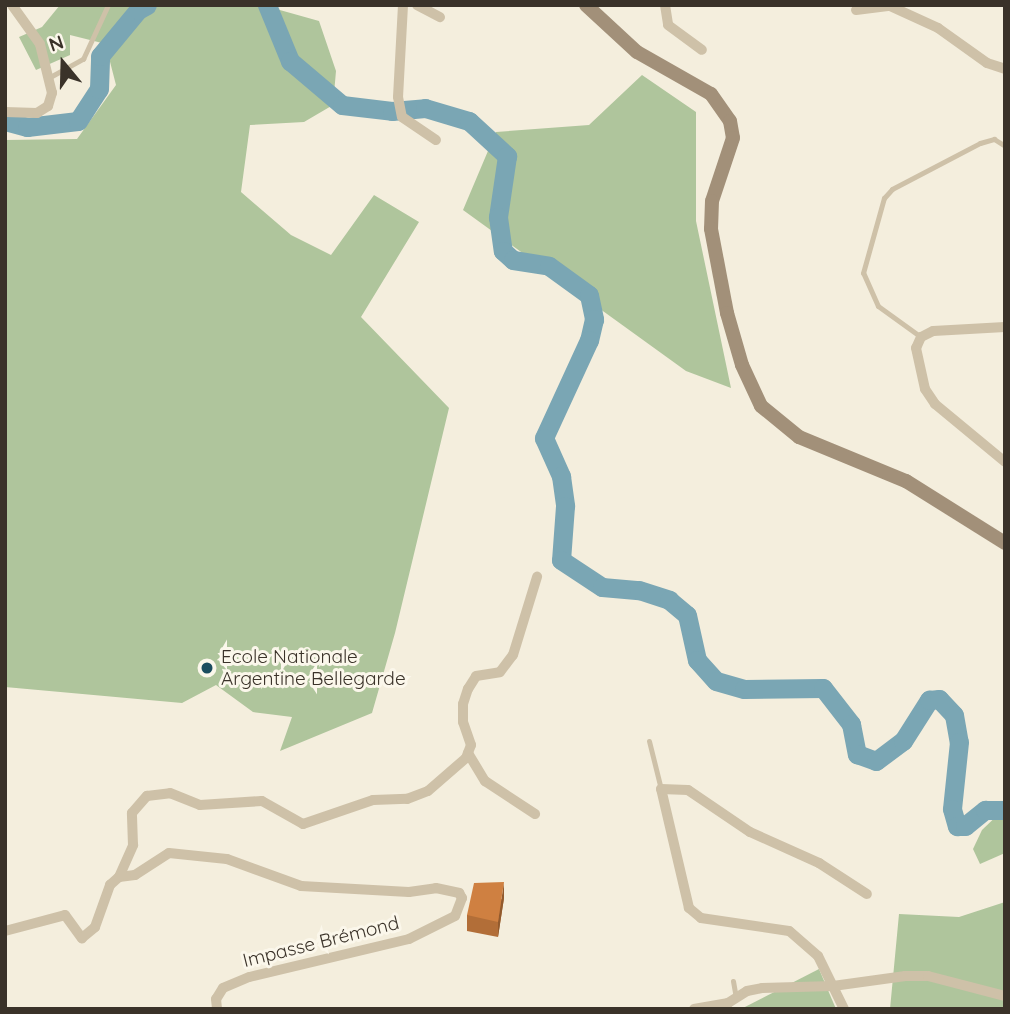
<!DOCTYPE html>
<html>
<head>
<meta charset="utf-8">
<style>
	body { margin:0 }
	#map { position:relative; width:1010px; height:1014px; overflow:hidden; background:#f4eedd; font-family:Quicksand,sans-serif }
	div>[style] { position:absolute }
	.green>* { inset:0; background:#afc59c }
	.river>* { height:19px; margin:-9.5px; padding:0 9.5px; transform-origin:9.5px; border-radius:9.5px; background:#7aa6b4 }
	.service>* { height:5px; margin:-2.5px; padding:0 2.5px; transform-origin:2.5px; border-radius:2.5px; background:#cec1a8 }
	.minor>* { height:10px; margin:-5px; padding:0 5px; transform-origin:5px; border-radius:5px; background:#cec1a8 }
	.secondary>* { height:14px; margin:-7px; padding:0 7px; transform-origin:7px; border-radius:7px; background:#a29079 }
	.wall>* { inset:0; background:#b26e38 }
	.shaded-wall>* { inset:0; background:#915a2e }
	.building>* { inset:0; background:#cf8041 }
	.dots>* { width:19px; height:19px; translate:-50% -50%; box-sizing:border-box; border:4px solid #fbf7eb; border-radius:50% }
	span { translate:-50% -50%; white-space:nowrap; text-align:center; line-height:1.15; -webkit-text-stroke:6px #fbf7eb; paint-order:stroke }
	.poi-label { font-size:19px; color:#3a3229 }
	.left { translate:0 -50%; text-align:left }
	.street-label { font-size:19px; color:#3a3229 }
	.frame { position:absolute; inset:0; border:7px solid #3a3229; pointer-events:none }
	.north { position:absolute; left:28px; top:28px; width:70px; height:70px; -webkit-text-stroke:5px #fbf7eb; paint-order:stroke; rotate:341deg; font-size:19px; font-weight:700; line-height:28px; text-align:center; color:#3a3229 }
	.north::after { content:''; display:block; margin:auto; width:24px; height:32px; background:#3a3229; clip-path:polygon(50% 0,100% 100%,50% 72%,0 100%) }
</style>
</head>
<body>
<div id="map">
	<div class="green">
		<i style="clip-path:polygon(60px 5px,140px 5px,129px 10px,102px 43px,70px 35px,70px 55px,36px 70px,19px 37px,42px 27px)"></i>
		<i style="clip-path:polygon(160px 5px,262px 5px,319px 21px,336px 71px,333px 105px,304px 122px,250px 125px,241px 192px,291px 235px,331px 255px,374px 195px,419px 222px,361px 317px,449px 408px,395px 633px,372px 713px,280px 751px,292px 717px,253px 712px,216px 685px,182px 703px,5px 687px,5px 140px,77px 139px,116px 85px,108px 54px,141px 13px)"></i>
		<i style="clip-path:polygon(642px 75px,696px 112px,696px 221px,731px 388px,686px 371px,463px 210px,496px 132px,589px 125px)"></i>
		<i style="clip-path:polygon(1005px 808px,1005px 853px,980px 864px,973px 849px,982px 830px)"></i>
		<i style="clip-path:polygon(1005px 902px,1005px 1009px,890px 1009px,899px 914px,959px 917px)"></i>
		<i style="clip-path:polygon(819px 969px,836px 1009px,741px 1009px)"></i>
	</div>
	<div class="river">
		<i style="left:267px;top:5px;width:61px;rotate:67.7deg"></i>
		<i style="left:290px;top:61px;width:68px;rotate:40.2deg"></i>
		<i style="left:342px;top:105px;width:50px;rotate:6.8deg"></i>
		<i style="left:392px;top:111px;width:33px;rotate:-5deg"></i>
		<i style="left:425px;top:108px;width:46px;rotate:16.5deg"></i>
		<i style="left:469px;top:121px;width:52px;rotate:42.6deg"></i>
		<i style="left:507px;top:156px;width:62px;rotate:98.4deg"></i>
		<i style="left:498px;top:217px;width:34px;rotate:82deg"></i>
		<i style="left:503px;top:251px;width:13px;rotate:42deg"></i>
		<i style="left:513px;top:260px;width:36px;rotate:9deg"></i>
		<i style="left:549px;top:266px;width:49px;rotate:35.9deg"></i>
		<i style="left:589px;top:295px;width:25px;rotate:78deg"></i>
		<i style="left:594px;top:319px;width:22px;rotate:103deg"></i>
		<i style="left:589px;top:340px;width:108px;rotate:114.7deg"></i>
		<i style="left:544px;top:438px;width:42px;rotate:65.9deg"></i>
		<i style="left:561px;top:476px;width:30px;rotate:82deg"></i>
		<i style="left:565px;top:506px;width:54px;rotate:94.2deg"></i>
		<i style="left:561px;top:560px;width:49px;rotate:33.4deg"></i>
		<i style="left:602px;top:587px;width:37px;rotate:5deg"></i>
		<i style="left:639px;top:590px;width:32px;rotate:18deg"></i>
		<i style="left:669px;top:600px;width:23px;rotate:40deg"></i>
		<i style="left:687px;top:615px;width:46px;rotate:77.5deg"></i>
		<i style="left:697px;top:660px;width:28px;rotate:48deg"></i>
		<i style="left:716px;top:681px;width:29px;rotate:16deg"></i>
		<i style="left:744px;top:689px;width:79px;rotate:-0.7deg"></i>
		<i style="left:823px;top:688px;width:46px;rotate:52.1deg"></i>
		<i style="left:851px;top:724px;width:31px;rotate:79deg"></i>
		<i style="left:857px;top:754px;width:20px;rotate:20deg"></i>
		<i style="left:876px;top:761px;width:34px;rotate:-37deg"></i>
		<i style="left:903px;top:741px;width:49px;rotate:-57.6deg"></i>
		<i style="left:929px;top:700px;width:10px;rotate:-6deg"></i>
		<i style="left:939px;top:699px;width:22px;rotate:47deg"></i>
		<i style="left:954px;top:715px;width:27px;rotate:80deg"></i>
		<i style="left:959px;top:742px;width:67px;rotate:96deg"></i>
		<i style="left:952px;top:809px;width:18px;rotate:74deg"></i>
		<i style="left:957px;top:826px;width:8px"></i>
		<i style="left:965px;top:826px;width:26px;rotate:-39deg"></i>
		<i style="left:985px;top:810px;width:20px"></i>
		<i style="left:5px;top:121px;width:23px;rotate:15deg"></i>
		<i style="left:27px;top:127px;width:51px;rotate:-6.7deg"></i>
		<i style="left:78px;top:121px;width:38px;rotate:-57deg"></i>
		<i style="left:99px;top:89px;width:33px;rotate:-88deg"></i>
		<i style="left:100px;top:56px;width:60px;rotate:-50.4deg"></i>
		<i style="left:138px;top:10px;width:10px;rotate:-29deg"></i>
	</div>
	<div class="service">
		<i style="left:50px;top:77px;width:38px;rotate:-29deg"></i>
		<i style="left:83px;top:59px;width:60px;rotate:-65.2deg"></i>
		<i style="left:921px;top:337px;width:53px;rotate:-144.2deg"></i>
		<i style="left:878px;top:306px;width:36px;rotate:-114deg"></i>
		<i style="left:863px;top:273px;width:78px;rotate:-74.4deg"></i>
		<i style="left:884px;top:198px;width:12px;rotate:-48deg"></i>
		<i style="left:892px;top:189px;width:99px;rotate:-27.6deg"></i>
		<i style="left:980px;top:143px;width:15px;rotate:-16deg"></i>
		<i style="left:994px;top:139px;width:13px;rotate:32deg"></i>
		<i style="left:649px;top:741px;width:49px;rotate:76deg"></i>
		<i style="left:733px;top:981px;width:17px;rotate:80deg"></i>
	</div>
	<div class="minor">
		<i style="left:403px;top:5px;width:92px;rotate:93.1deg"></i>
		<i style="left:398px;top:97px;width:20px;rotate:79deg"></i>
		<i style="left:402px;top:117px;width:41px;rotate:34.1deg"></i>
		<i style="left:417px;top:5px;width:26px;rotate:28deg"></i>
		<i style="left:665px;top:5px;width:20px;rotate:81deg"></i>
		<i style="left:668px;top:25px;width:42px;rotate:36.3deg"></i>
		<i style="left:856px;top:10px;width:34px;rotate:-7deg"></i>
		<i style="left:890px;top:6px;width:53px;rotate:24.6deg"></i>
		<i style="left:938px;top:28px;width:60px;rotate:35.5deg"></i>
		<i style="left:987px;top:63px;width:19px;rotate:18deg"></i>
		<i style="left:5px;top:112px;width:32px;rotate:2deg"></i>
		<i style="left:37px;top:113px;width:13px;rotate:-32deg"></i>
		<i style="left:48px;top:106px;width:14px;rotate:-73deg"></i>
		<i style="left:52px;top:93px;width:50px;rotate:-103.8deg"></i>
		<i style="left:40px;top:44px;width:48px;rotate:-125.7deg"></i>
		<i style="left:1005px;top:327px;width:72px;rotate:176.8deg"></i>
		<i style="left:933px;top:331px;width:13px;rotate:153deg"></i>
		<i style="left:921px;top:337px;width:12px;rotate:114deg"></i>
		<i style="left:916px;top:348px;width:42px;rotate:77.6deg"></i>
		<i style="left:925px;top:389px;width:18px;rotate:56deg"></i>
		<i style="left:935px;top:404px;width:91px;rotate:39.6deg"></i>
		<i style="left:468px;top:753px;width:33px;rotate:59deg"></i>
		<i style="left:485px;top:781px;width:60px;rotate:33.4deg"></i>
		<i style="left:119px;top:877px;width:16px;rotate:-7deg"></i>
		<i style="left:135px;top:875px;width:40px;rotate:-32.9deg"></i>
		<i style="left:169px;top:853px;width:58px;rotate:5.9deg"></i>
		<i style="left:227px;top:859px;width:79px;rotate:20deg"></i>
		<i style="left:301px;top:886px;width:108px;rotate:3.2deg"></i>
		<i style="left:409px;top:892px;width:27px;rotate:-8deg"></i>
		<i style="left:436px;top:888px;width:24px;rotate:12deg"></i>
		<i style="left:459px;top:893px;width:6px;rotate:59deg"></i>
		<i style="left:462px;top:898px;width:19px;rotate:111deg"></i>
		<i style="left:455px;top:916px;width:51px;rotate:153.4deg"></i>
		<i style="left:409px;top:939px;width:164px;rotate:166.6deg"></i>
		<i style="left:249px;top:977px;width:28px;rotate:157deg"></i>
		<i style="left:223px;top:988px;width:13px;rotate:122deg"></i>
		<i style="left:216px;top:999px;width:10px;rotate:84deg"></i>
		<i style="left:5px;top:931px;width:62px;rotate:-14.9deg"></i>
		<i style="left:65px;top:915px;width:29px;rotate:54deg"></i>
		<i style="left:82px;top:938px;width:17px;rotate:-40deg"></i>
		<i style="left:95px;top:927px;width:45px;rotate:-70.3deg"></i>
		<i style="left:110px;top:885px;width:12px;rotate:-42deg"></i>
		<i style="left:119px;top:877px;width:35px;rotate:-66deg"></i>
		<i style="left:133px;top:845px;width:32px;rotate:-92deg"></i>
		<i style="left:132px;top:813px;width:23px;rotate:-49deg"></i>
		<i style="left:147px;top:796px;width:23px;rotate:-7deg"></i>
		<i style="left:170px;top:793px;width:32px;rotate:22deg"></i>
		<i style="left:200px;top:805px;width:62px;rotate:-3.7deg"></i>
		<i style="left:262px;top:801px;width:47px;rotate:29.3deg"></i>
		<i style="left:303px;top:824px;width:74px;rotate:-18.9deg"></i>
		<i style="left:373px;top:800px;width:34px;rotate:-2deg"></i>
		<i style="left:407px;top:799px;width:22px;rotate:-21deg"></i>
		<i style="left:428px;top:791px;width:50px;rotate:-41deg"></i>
		<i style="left:466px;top:758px;width:14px;rotate:-69deg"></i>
		<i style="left:471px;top:745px;width:24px;rotate:-109deg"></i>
		<i style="left:463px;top:722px;width:18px;rotate:-90deg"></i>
		<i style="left:463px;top:704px;width:16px;rotate:-72deg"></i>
		<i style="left:468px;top:689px;width:15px;rotate:-58deg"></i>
		<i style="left:476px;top:676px;width:24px;rotate:-9deg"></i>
		<i style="left:500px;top:672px;width:21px;rotate:-53deg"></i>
		<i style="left:513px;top:655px;width:82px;rotate:-72.9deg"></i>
		<i style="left:694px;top:1009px;width:35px;rotate:-10deg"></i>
		<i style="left:728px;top:1003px;width:22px;rotate:-32deg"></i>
		<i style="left:747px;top:991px;width:15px;rotate:-11deg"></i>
		<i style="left:762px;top:988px;width:71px;rotate:-1.6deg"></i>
		<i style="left:833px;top:986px;width:73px;rotate:-7.9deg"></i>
		<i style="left:905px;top:976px;width:23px"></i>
		<i style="left:928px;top:976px;width:80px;rotate:14.6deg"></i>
		<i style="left:844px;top:1009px;width:59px;rotate:-116.1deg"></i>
		<i style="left:818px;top:956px;width:38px;rotate:-139deg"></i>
		<i style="left:789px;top:931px;width:89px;rotate:-171.6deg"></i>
		<i style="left:701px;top:918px;width:16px;rotate:-140deg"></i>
		<i style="left:689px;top:908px;width:122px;rotate:-103.2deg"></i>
		<i style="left:661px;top:789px;width:27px;rotate:2deg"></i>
		<i style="left:688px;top:790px;width:75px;rotate:34.1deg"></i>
		<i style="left:750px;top:832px;width:76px;rotate:24.2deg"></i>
		<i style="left:819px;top:863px;width:57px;rotate:32.9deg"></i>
	</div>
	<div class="secondary">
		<i style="left:586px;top:5px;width:69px;rotate:42.7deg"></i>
		<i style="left:637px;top:52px;width:85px;rotate:29.6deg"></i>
		<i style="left:711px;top:94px;width:33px;rotate:55deg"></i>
		<i style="left:730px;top:121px;width:17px;rotate:80deg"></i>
		<i style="left:733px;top:138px;width:66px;rotate:108.4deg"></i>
		<i style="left:712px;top:201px;width:28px;rotate:92deg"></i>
		<i style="left:711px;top:229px;width:86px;rotate:79.2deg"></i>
		<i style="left:727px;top:313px;width:54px;rotate:73.9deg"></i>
		<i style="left:742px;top:365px;width:45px;rotate:65.1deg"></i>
		<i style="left:761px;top:406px;width:49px;rotate:39.2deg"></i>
		<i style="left:799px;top:437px;width:116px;rotate:22.4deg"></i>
		<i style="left:906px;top:481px;width:117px;rotate:32.1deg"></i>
	</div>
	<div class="wall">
		<i style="clip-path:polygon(1005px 92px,1005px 127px,1003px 127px,1003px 112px)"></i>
		<i style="clip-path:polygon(504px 898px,498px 937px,467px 931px,467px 915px)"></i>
	</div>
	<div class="shaded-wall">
		<i style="clip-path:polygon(504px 882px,504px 898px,498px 937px,498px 922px)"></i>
	</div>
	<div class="building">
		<i style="clip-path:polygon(1004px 92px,1005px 92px,1005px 112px,1003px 112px)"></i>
		<i style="clip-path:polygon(504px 882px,498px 922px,467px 915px,474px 883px)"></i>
	</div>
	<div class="dots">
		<i style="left:207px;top:668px;background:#1b4d5f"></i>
	</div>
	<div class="poi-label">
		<span class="left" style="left:221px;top:668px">Ecole Nationale<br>Argentine Bellegarde</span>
	</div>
	<div class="street-label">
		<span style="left:321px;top:942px;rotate:-14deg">Impasse Brémond</span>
	</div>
	<div class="frame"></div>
	<div class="north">N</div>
</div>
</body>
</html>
